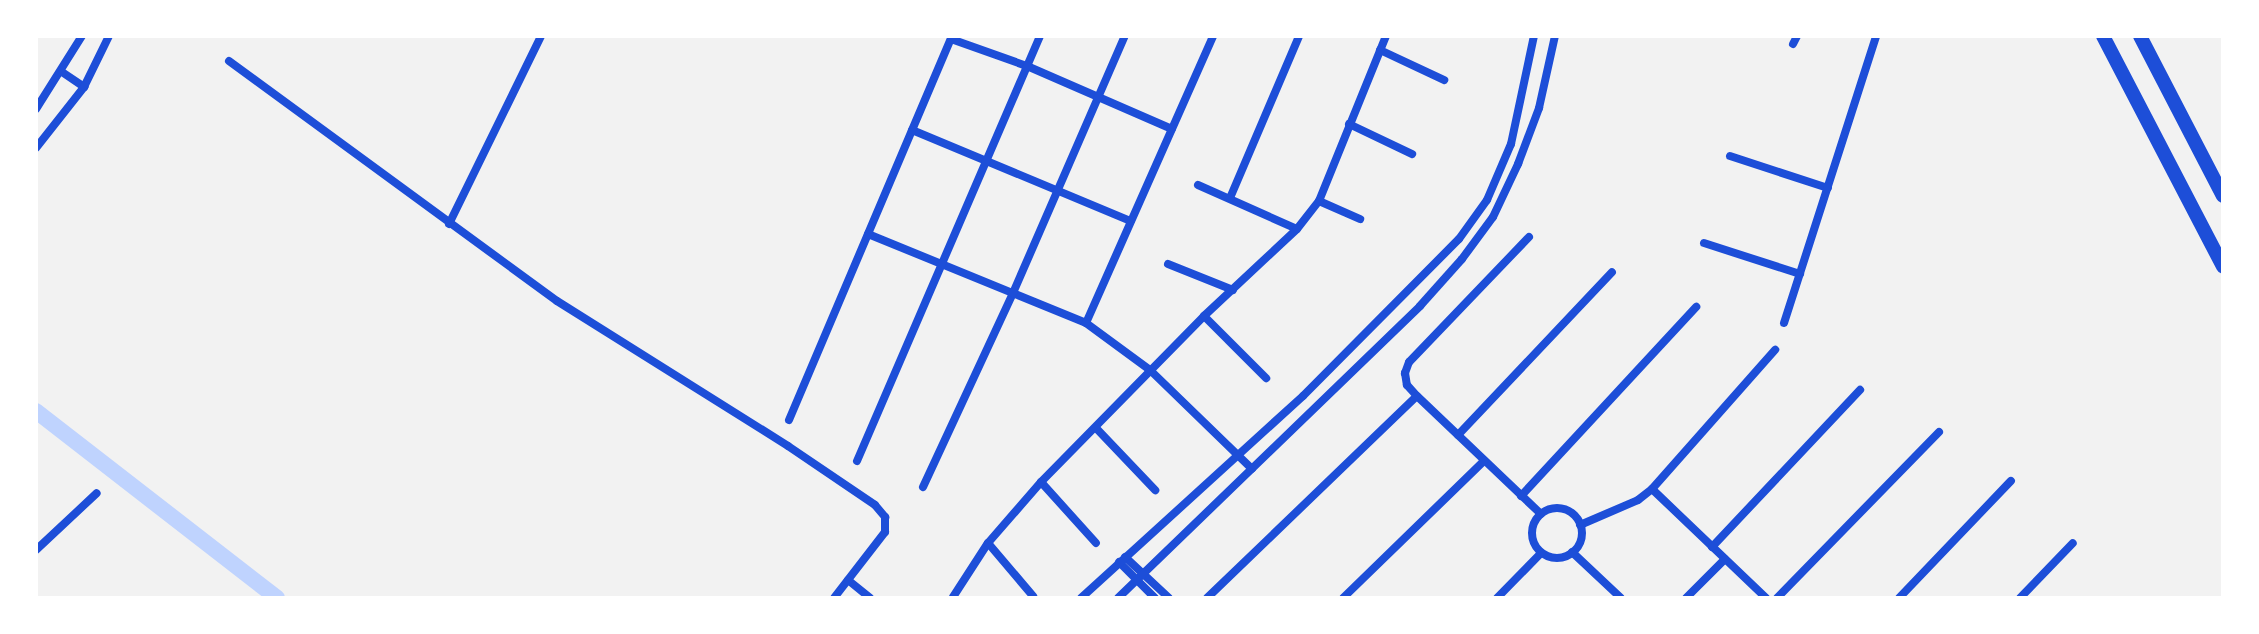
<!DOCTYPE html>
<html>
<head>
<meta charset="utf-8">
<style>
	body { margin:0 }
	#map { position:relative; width:2259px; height:634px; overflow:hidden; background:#f2f2f2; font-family:"Roboto Condensed",sans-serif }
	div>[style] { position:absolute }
	.canal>* { height:16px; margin:-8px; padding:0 8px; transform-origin:8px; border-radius:8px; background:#bfd3fe }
	.minor>* { height:8px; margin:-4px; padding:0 4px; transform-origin:4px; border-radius:4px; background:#1d4ed8 }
	.minor>.ring { margin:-4px; padding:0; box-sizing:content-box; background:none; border:8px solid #1d4ed8; border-radius:50% }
	.motorway>* { height:14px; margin:-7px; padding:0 7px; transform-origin:7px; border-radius:7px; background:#1d4ed8 }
	span { translate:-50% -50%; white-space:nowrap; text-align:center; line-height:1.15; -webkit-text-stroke:7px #fff; paint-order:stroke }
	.frame { position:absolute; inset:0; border:38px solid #fff; pointer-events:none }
</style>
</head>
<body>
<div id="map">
	<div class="canal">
		<i style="left:36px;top:411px;width:305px;rotate:37.8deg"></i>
	</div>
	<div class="minor">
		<i style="left:951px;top:39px;width:81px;rotate:19.6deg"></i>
		<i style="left:1027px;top:66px;width:158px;rotate:23.5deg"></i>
		<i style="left:1793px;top:44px;width:9px;rotate:-63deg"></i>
		<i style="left:1380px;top:50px;width:71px;rotate:25.1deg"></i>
		<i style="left:229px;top:61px;width:406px;rotate:36.2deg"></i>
		<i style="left:557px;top:301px;width:273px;rotate:32.1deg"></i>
		<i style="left:788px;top:446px;width:105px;rotate:34.1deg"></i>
		<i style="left:875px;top:505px;width:16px;rotate:50deg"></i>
		<i style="left:885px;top:517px;width:15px;rotate:90deg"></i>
		<i style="left:885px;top:532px;width:83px;rotate:127.7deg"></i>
		<i style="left:62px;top:72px;width:27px;rotate:34deg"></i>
		<i style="left:36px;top:109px;width:86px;rotate:-57.8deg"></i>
		<i style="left:1349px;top:124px;width:70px;rotate:25.5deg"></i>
		<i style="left:912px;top:130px;width:237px;rotate:22.6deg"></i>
		<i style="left:36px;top:148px;width:78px;rotate:-51.8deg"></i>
		<i style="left:84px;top:87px;width:57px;rotate:-63.9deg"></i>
		<i style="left:1730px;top:156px;width:103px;rotate:18.1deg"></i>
		<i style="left:1198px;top:185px;width:108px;rotate:24deg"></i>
		<i style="left:1230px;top:198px;width:176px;rotate:-66.9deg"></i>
		<i style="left:1319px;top:201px;width:45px;rotate:23.7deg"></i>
		<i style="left:449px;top:224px;width:209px;rotate:-63.9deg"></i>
		<i style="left:868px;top:234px;width:235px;rotate:22.2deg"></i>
		<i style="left:1086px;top:323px;width:79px;rotate:36.3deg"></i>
		<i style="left:1150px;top:370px;width:142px;rotate:44.1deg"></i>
		<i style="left:1529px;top:237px;width:173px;rotate:133.8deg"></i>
		<i style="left:1409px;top:362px;width:12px;rotate:110deg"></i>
		<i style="left:1405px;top:373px;width:12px;rotate:81deg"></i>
		<i style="left:1407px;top:385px;width:15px;rotate:48deg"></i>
		<i style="left:1417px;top:396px;width:171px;rotate:43.6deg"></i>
		<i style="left:1704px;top:243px;width:101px;rotate:17.9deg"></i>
		<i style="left:1168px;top:264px;width:70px;rotate:21.8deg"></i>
		<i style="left:1204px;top:316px;width:88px;rotate:45deg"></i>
		<i style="left:1086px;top:323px;width:314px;rotate:-66.1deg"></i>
		<i style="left:1784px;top:323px;width:301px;rotate:-72.2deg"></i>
		<i style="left:789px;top:420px;width:417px;rotate:-67deg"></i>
		<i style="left:1096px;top:428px;width:86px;rotate:46.4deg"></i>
		<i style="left:1458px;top:435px;width:224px;rotate:-46.6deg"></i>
		<i style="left:857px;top:461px;width:463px;rotate:-66.7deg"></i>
		<i style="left:1041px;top:482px;width:82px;rotate:48deg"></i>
		<i style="left:923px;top:487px;width:214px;rotate:-65.1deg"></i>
		<i style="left:1013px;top:293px;width:280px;rotate:-66.5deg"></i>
		<i style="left:1652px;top:489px;width:158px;rotate:43.7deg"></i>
		<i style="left:1521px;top:496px;width:258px;rotate:-47.2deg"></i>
		<i class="ring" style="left:1532px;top:508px;width:42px;height:42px"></i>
		<i style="left:1580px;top:525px;width:63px;rotate:-23.3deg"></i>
		<i style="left:1638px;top:500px;width:18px;rotate:-38deg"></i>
		<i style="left:1652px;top:489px;width:186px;rotate:-48.5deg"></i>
		<i style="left:988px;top:543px;width:70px;rotate:49.7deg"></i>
		<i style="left:1712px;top:547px;width:216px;rotate:-46.7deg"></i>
		<i style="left:36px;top:550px;width:83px;rotate:-43.1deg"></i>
		<i style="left:1572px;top:552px;width:67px;rotate:43.2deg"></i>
		<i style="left:1125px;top:557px;width:60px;rotate:43deg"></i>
		<i style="left:1119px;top:562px;width:51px;rotate:45deg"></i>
		<i style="left:848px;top:580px;width:28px;rotate:39deg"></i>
		<i style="left:953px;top:597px;width:64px;rotate:-57.1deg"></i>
		<i style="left:988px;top:543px;width:81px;rotate:-49deg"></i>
		<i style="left:1041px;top:482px;width:233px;rotate:-45.5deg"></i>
		<i style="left:1204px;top:316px;width:127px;rotate:-43.1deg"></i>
		<i style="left:1297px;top:229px;width:36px;rotate:-52deg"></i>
		<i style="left:1319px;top:201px;width:178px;rotate:-67.9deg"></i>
		<i style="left:1081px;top:598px;width:300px;rotate:-42.3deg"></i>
		<i style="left:1303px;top:396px;width:221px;rotate:-45.2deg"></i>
		<i style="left:1459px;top:239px;width:48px;rotate:-54.3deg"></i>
		<i style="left:1487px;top:200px;width:61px;rotate:-66.8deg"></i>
		<i style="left:1511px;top:144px;width:110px;rotate:-78deg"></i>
		<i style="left:1118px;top:598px;width:420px;rotate:-44deg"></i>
		<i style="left:1420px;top:306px;width:63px;rotate:-48.2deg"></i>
		<i style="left:1462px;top:259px;width:52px;rotate:-53.6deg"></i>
		<i style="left:1493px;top:217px;width:59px;rotate:-64.7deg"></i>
		<i style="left:1518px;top:164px;width:60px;rotate:-69.4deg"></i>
		<i style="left:1539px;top:108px;width:74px;rotate:-77.5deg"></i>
		<i style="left:1207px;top:598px;width:291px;rotate:-43.9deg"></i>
		<i style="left:1343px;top:598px;width:197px;rotate:-44.2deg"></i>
		<i style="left:1497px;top:598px;width:63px;rotate:-45.6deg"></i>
		<i style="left:1686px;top:598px;width:55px;rotate:-45deg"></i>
		<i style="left:1777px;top:598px;width:232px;rotate:-45.7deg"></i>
		<i style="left:1899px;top:598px;width:162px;rotate:-46.3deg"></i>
		<i style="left:2020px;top:598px;width:76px;rotate:-46.1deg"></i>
	</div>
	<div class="motorway">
		<i style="left:2103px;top:36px;width:260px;rotate:62.5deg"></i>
		<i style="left:2140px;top:36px;width:180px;rotate:62.6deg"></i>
	</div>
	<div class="frame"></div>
</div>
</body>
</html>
